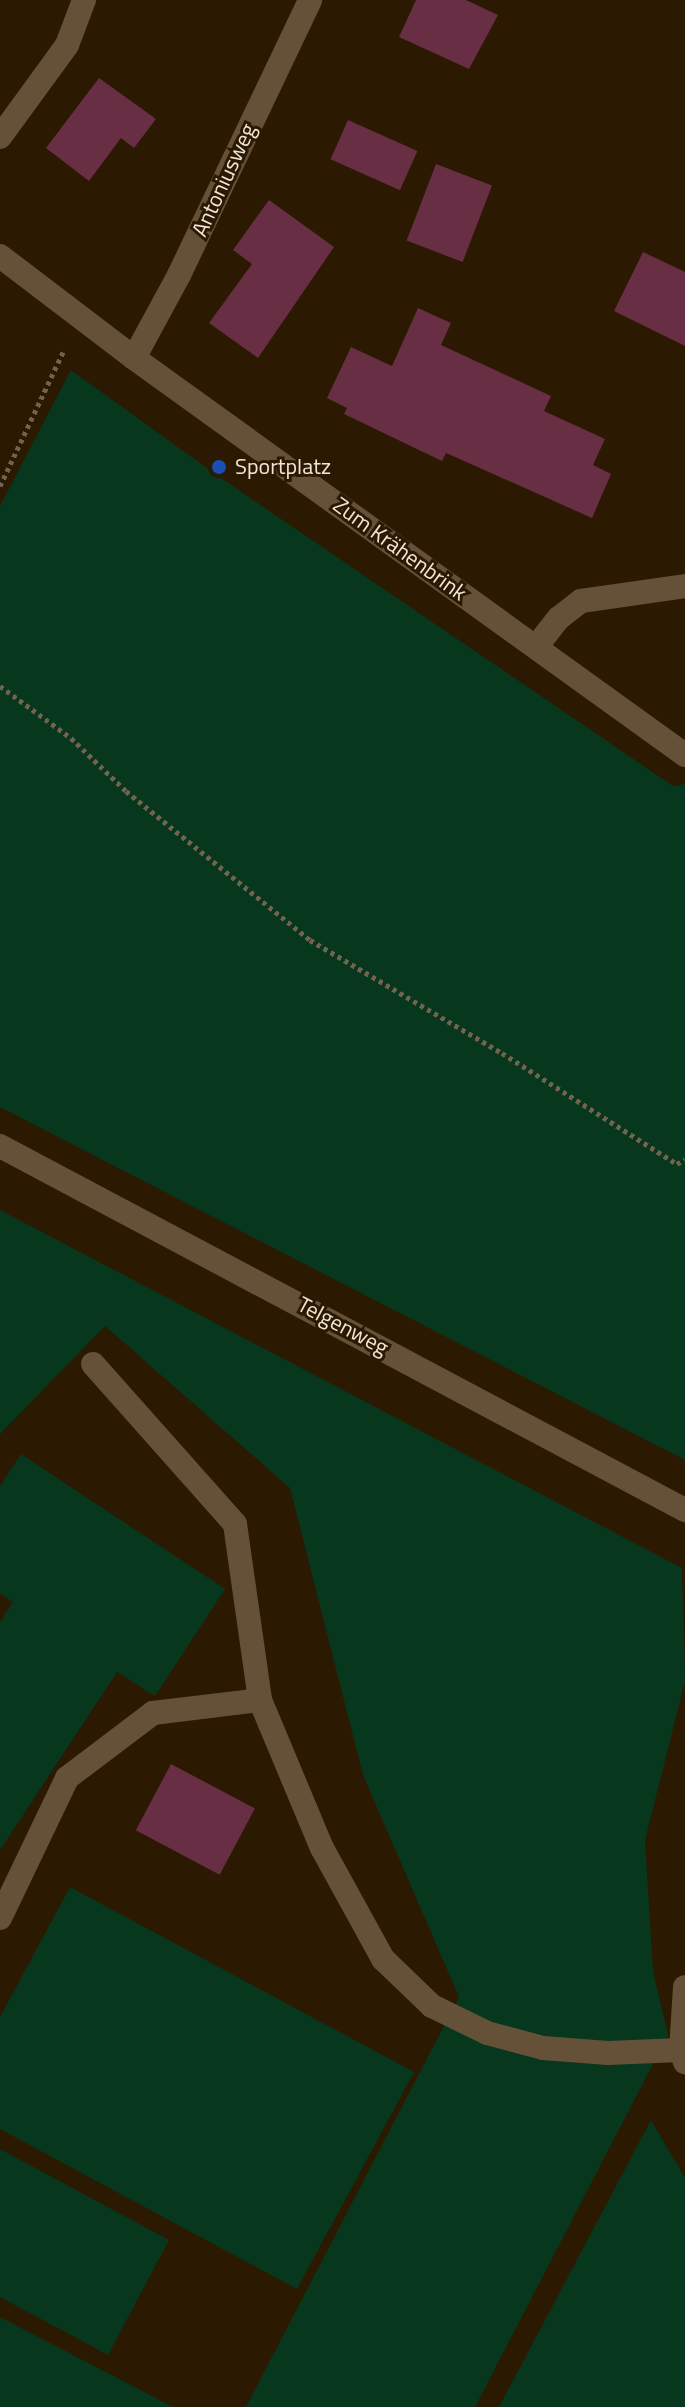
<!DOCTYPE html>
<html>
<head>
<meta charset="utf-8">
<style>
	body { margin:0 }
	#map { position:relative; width:685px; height:2407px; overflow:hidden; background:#2b1902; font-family:"Titillium Web",sans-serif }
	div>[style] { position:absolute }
	.green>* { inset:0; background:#07381d }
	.building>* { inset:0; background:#672e44; transform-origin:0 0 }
	.path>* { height:5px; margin-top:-2.5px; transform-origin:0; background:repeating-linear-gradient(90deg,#72624e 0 4px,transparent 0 8px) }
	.service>* { height:24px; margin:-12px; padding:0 12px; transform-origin:12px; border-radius:12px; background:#655138 }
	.minor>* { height:24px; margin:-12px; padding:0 12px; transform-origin:12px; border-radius:12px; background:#655138 }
	.secondary>* { height:24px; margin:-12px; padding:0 12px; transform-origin:12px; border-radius:12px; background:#655138 }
	.dots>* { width:22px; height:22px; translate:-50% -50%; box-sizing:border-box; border:4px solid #2b1902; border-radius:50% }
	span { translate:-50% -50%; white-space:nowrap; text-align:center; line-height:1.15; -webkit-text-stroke:6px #2b1902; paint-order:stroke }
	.street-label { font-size:22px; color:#f1e5d6 }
	.poi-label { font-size:22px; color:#f1e5d6 }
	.left { translate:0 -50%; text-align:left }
</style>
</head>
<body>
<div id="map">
	<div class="green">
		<i style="clip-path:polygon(71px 370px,215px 474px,673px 786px,685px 784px,685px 1460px,0 1107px,0 506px)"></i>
		<i style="clip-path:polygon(0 1210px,682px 1568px,685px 1681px,645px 1840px,653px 1971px,668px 2035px,475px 2407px,246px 2407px,459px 1997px,363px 1775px,290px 1488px,105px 1326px,0 1434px)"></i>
		<i style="clip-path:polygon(21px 1454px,225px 1589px,155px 1696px,117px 1672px,0 1850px,0 1622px,13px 1602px,0 1594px,0 1486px)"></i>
		<i style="clip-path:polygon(70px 1887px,414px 2072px,297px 2289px,0 2129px,0 2017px)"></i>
		<i style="clip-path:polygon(651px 2120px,685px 2178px,685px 2407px,499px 2407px)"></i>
		<i style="clip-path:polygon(0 2149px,169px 2240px,108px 2355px,0 2297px)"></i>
		<i style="clip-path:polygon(0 2317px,173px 2407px,0 2407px)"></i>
	</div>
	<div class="building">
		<i style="clip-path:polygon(416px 0,466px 0,498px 15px,469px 69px,399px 37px)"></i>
		<i style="clip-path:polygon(99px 78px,156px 119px,134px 148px,121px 138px,89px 181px,46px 148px)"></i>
		<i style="left:348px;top:120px;width:76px;height:43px;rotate:24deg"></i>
		<i style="left:436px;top:164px;width:60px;height:82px;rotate:21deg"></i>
		<i style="clip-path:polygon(269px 200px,334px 247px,258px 358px,209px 323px,252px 264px,233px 250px)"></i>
		<i style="clip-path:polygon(643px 252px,685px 272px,685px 346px,614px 311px)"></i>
		<i style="clip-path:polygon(418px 308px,451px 323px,441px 345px,551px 396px,544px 411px,605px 439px,593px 465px,611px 474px,592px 518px,446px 453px,442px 461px,344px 414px,347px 408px,327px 398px,351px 347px,392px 366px)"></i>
		<i style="left:171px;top:1764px;width:95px;height:75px;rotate:28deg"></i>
	</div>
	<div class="path">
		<i style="left:0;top:486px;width:150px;rotate:-64.8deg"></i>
		<i style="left:0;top:686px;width:88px;rotate:36.2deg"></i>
		<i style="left:71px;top:738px;width:76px;rotate:43.9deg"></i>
		<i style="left:126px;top:791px;width:237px;rotate:39deg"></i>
		<i style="left:310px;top:940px;width:223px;rotate:30.5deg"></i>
		<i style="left:502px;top:1053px;width:207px;rotate:32.4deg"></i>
		<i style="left:677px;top:1164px;width:9px;rotate:-32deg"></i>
	</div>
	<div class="service">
		<i style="left:536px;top:647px;width:37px;rotate:-52deg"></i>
		<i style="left:559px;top:618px;width:28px;rotate:-38deg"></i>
		<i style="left:581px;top:601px;width:105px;rotate:-8.2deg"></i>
		<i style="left:93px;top:1364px;width:214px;rotate:48.4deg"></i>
		<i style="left:235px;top:1524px;width:178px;rotate:81.9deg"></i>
		<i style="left:0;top:1918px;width:155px;rotate:-64.4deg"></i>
		<i style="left:67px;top:1778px;width:108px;rotate:-37.1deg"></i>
		<i style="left:153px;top:1713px;width:108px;rotate:-6.9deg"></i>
		<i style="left:260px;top:1700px;width:160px;rotate:67.3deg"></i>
		<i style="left:322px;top:1848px;width:127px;rotate:61.2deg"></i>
		<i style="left:383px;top:1959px;width:68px;rotate:43.8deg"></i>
		<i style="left:432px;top:2006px;width:61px;rotate:26.1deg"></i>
		<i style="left:487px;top:2033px;width:58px;rotate:15deg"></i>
		<i style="left:543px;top:2048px;width:65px;rotate:4.4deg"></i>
		<i style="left:608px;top:2053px;width:73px;rotate:-2.4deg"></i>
	</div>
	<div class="minor">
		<i style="left:0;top:137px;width:114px;rotate:-53.9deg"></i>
		<i style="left:67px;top:45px;width:48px;rotate:-69.3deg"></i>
		<i style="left:0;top:256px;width:168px;rotate:37.3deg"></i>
		<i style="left:134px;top:358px;width:679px;rotate:35.77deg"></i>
		<i style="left:134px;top:358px;width:94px;rotate:-61.5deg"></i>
		<i style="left:179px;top:275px;width:305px;rotate:-64.5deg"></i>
		<i style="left:685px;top:1987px;width:63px;rotate:93.6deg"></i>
		<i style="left:681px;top:2050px;width:13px;rotate:72deg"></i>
	</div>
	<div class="secondary">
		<i style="left:0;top:1146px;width:776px;rotate:27.99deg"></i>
	</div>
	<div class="dots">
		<i style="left:219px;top:467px;background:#1a4fb4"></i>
	</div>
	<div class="street-label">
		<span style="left:224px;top:180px;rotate:-65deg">Antoniusweg</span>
		<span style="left:400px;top:549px;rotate:36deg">Zum Krähenbrink</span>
		<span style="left:343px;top:1326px;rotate:28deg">Telgenweg</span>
	</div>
	<div class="poi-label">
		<span class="left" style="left:235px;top:467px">Sportplatz</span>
	</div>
</div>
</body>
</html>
